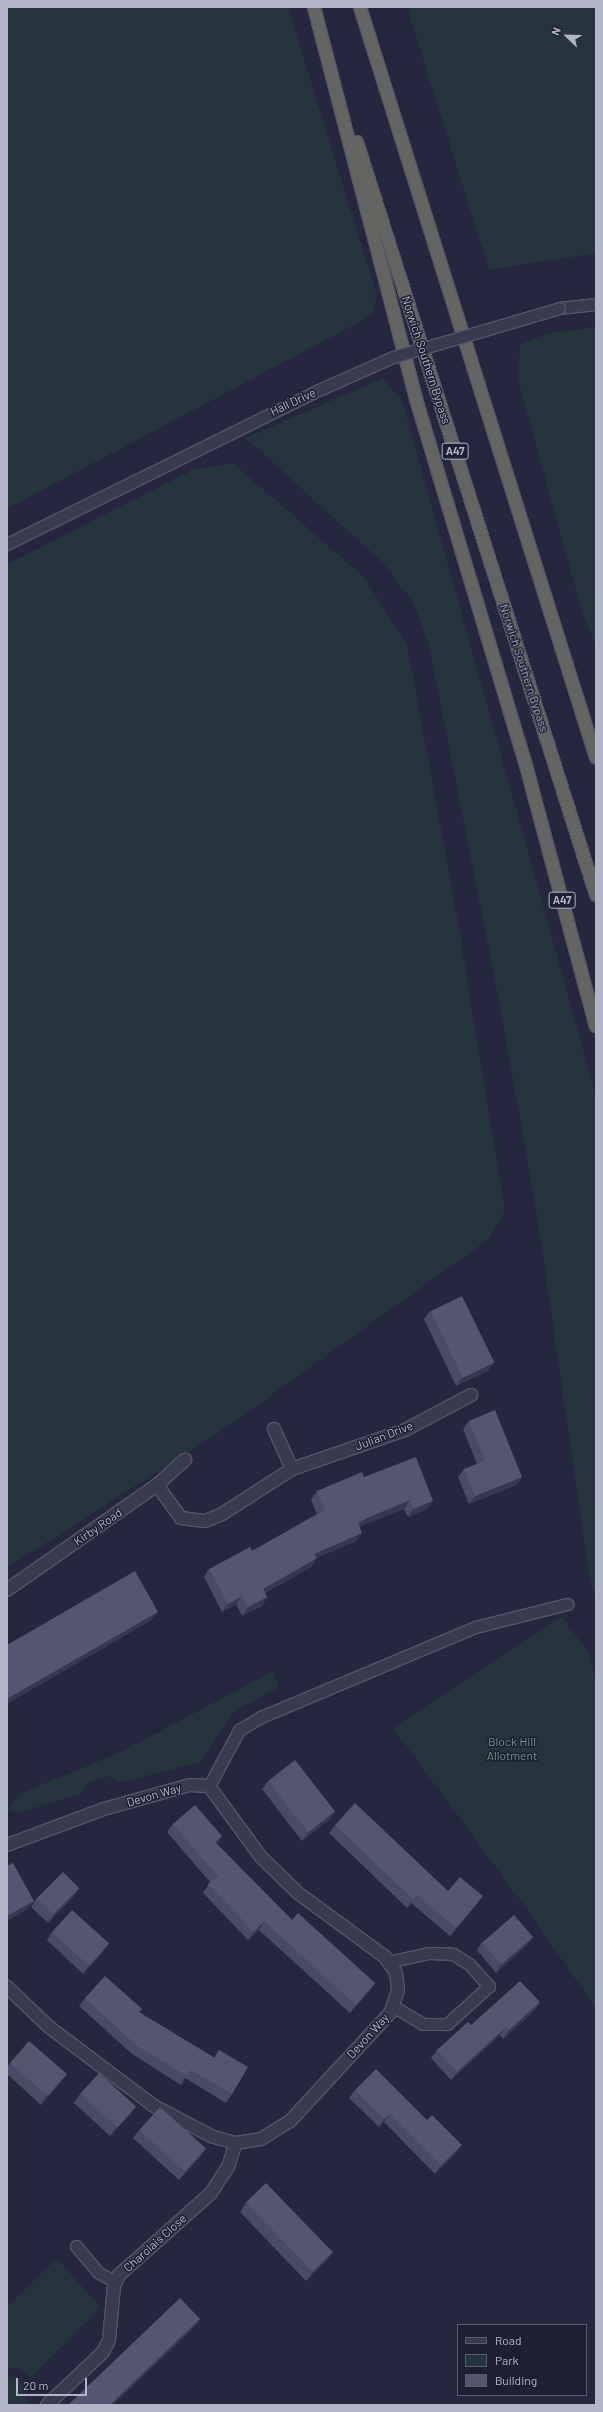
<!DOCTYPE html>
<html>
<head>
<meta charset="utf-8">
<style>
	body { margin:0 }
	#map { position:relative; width:603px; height:2412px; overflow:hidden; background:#24273d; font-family:Barlow,sans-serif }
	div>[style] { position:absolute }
	.green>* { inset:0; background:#26343e }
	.roads { filter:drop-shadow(1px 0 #535568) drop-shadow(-1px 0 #535568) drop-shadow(0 1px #535568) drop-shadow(0 -1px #535568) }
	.service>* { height:11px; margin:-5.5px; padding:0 5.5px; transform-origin:5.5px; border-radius:5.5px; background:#383a4d }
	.minor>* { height:12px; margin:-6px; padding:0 6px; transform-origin:6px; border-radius:6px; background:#383a4d }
	.trunk>* { height:12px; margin:-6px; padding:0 6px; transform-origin:6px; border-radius:6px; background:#646461 }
	.bridges { filter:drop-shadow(1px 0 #535568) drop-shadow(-1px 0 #535568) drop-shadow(0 1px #535568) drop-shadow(0 -1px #535568) }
	.service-bridge>* { height:11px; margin:-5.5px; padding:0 5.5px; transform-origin:5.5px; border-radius:5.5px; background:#383a4d }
	.wall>* { inset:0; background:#484b64 }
	.shaded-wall>* { inset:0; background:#353850 }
	.building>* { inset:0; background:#54566f; transform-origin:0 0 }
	span { translate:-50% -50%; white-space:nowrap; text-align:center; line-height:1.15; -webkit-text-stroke:3px #1d1f32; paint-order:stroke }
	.shield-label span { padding:1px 3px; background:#1d1f32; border:1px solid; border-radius:3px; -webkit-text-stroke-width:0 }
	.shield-label { font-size:11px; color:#b3b5c8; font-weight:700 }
	.street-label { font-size:12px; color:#b3b5c8 }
	.park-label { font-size:12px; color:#6b9983 }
	.frame { position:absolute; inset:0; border:8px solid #b3b5c8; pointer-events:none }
	.legend { position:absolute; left:457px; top:2324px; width:130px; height:72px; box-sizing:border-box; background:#1d1f32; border:1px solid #595b6e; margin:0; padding:5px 7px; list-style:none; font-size:12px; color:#b3b5c8 }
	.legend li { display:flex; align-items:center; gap:8px; height:20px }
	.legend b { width:20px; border:1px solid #595b6e }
	.north { position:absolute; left:547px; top:16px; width:40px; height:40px; -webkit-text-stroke:3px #1d1f32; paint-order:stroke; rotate:293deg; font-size:11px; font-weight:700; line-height:16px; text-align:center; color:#b3b5c8 }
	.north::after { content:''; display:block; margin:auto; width:14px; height:18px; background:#b3b5c8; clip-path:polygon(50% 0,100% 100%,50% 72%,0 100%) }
	.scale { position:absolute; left:16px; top:2378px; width:71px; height:18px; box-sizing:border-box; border:2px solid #b3b5c8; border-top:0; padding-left:5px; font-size:12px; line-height:14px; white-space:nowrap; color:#b3b5c8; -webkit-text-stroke:3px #1d1f32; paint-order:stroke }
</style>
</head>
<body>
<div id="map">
	<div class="green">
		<i style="clip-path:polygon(7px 7px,288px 7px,377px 296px,371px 316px,7px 509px)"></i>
		<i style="clip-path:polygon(407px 7px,596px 7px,596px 253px,489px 270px)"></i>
		<i style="clip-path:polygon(596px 327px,596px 646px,582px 612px,518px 380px,520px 344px,550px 333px)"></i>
		<i style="clip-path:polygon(383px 378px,403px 403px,596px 1096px,596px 1598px,590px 1581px,537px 1215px,501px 1012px,429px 645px,412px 600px,382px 562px,246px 438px)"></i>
		<i style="clip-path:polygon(233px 463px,363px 576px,407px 644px,457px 916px,505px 1211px,489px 1239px,220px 1432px,7px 1568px,7px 564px,195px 469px)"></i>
		<i style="clip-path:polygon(562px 1617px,588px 1652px,596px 1679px,596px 2009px,532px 1916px,393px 1728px)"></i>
		<i style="clip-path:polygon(273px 1671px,278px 1688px,235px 1711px,200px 1762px,122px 1782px,108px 1776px,90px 1782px,80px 1794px,18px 1813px,8px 1810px,21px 1793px,123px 1751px)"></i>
		<i style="clip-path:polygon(57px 2258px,100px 2307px,31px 2377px,16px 2368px,7px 2368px,7px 2307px)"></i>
		<i style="clip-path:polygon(7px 2376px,16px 2377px,24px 2388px,28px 2405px,7px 2405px)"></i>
	</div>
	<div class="roads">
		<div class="service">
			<i style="left:559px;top:308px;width:37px;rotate:-6deg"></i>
			<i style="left:7px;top:544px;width:340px;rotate:-26.3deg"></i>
			<i style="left:209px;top:1786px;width:64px;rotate:-61.8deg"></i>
			<i style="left:239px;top:1730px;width:26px;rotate:-31deg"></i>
			<i style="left:261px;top:1717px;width:232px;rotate:-22.8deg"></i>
			<i style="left:475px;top:1627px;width:95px;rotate:-14deg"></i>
			<i style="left:388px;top:1962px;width:42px;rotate:-12.4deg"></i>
			<i style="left:429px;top:1953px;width:24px;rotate:2deg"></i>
			<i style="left:453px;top:1954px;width:19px;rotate:32deg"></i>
			<i style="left:469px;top:1964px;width:30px;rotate:48deg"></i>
			<i style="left:489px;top:1986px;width:57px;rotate:137.9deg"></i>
			<i style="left:447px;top:2024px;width:24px;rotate:180deg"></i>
			<i style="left:423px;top:2024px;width:35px;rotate:-149deg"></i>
			<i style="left:76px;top:2246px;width:35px;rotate:50deg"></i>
			<i style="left:99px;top:2273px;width:19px;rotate:28deg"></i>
		</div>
		<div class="minor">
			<i style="left:274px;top:1429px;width:44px;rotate:65.8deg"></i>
			<i style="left:157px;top:1485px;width:41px;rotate:54deg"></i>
			<i style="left:181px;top:1518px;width:24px;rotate:7deg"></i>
			<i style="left:205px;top:1521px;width:18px;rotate:-22deg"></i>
			<i style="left:222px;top:1514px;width:83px;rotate:-32.7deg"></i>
			<i style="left:292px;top:1469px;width:120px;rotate:-19deg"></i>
			<i style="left:405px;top:1430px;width:75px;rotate:-27.9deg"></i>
			<i style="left:7px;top:1590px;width:183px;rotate:-35deg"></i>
			<i style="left:157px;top:1485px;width:38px;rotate:-42deg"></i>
			<i style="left:7px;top:1845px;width:103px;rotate:-20.4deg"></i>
			<i style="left:104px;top:1809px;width:89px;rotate:-15.6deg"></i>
			<i style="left:190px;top:1785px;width:19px;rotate:3deg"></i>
			<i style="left:209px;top:1786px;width:88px;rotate:53.8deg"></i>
			<i style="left:261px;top:1857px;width:52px;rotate:44.2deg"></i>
			<i style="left:298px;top:1893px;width:108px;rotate:36.3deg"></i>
			<i style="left:385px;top:1957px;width:19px;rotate:55deg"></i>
			<i style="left:396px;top:1973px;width:17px;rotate:83deg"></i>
			<i style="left:398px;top:1990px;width:23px;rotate:108deg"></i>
			<i style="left:391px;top:2012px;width:149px;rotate:132.8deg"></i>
			<i style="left:290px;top:2121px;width:34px;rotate:148deg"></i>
			<i style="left:261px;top:2139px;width:25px;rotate:171deg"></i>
			<i style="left:236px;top:2143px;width:24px;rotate:-165deg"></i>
			<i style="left:213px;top:2137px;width:67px;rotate:-152.3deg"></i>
			<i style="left:154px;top:2106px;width:133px;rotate:-143deg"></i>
			<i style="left:48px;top:2026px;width:57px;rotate:-136.4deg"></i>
			<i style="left:47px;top:2405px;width:77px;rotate:-43.4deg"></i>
			<i style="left:103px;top:2352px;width:13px;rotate:-63deg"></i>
			<i style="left:109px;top:2340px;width:54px;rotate:-84.7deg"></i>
			<i style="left:114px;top:2286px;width:12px;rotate:-66deg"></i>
			<i style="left:119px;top:2275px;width:123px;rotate:-41.7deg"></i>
			<i style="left:211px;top:2193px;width:31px;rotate:-57deg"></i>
			<i style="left:228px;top:2167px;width:25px;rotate:-72deg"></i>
		</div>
		<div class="trunk">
			<i style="left:314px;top:7px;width:405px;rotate:75.4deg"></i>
			<i style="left:416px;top:399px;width:390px;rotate:73.3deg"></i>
			<i style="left:528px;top:773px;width:262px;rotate:75deg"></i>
			<i style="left:360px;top:7px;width:787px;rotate:72.55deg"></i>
			<i style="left:357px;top:142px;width:790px;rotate:72.39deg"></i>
		</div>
	</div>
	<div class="bridges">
		<div class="service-bridge">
			<i style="left:312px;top:393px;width:89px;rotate:-24deg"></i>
			<i style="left:393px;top:357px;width:173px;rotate:-16.4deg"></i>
		</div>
	</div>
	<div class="wall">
		<i style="clip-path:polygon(430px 1311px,488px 1371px,456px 1386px,424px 1319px)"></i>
		<i style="clip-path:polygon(469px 1421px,522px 1477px,516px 1485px,469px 1504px,458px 1477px,464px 1469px,477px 1464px,463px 1429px)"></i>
		<i style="clip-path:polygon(364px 1477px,427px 1509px,408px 1517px,404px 1509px,363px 1525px,359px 1527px,356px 1541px,316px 1558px,311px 1567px,265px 1593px,267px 1597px,262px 1606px,242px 1616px,236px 1604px,222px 1612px,204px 1577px,209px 1569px,252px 1551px,317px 1514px,311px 1500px,317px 1491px)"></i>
		<i style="clip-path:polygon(268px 1781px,335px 1811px,329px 1820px,302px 1841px,262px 1789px)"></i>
		<i style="clip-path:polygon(173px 1824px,222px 1836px,217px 1844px,292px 1920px,375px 1983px,370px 1991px,350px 2013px,259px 1930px,248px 1940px,203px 1893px,210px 1882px,167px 1832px)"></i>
		<i style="clip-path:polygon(335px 1825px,448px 1891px,477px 1904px,450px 1936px,411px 1903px,407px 1908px,329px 1833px)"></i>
		<i style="clip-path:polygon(79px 1888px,74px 1896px,48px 1923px,31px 1907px,37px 1898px)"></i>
		<i style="clip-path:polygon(52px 1932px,103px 1952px,83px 1974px,47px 1940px)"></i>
		<i style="clip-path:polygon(533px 1937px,527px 1945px,496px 1973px,477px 1950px,482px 1942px)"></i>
		<i style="clip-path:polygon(85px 1998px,140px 2013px,214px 2058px,219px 2050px,232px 2094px,226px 2103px,185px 2078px,181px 2085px,132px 2054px,79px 2006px)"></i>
		<i style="clip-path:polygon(540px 2002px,534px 2011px,503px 2039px,500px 2035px,451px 2080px,431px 2058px,437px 2050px,471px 2025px)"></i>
		<i style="clip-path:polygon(10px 2063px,67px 2074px,61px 2082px,41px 2105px,7px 2074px,7px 2067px)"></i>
		<i style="clip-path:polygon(355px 2090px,456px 2153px,435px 2174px,384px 2122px,379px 2127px,349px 2098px)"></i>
		<i style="clip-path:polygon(80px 2094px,131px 2114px,110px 2136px,74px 2103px)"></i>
		<i style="clip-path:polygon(139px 2130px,200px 2157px,179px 2180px,133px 2138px)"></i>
		<i style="clip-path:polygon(246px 2203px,333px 2252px,327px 2260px,306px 2281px,240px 2212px)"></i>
	</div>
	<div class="shaded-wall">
		<i style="clip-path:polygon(494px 1363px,488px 1371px,456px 1386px,462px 1378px)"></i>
		<i style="clip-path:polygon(522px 1477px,516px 1485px,469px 1504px,475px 1496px)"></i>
		<i style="clip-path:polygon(410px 1500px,404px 1509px,363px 1525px,352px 1531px,358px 1523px,369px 1517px)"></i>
		<i style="clip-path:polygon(433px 1501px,427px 1509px,408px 1517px,413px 1509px)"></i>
		<i style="clip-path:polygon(362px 1533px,356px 1541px,308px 1562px,314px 1554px)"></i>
		<i style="clip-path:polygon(317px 1558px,311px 1567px,257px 1597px,263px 1589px)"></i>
		<i style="clip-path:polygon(242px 1596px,236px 1604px,222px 1612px,228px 1604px)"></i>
		<i style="clip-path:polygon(267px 1597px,262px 1606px,242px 1616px,248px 1607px)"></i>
		<i style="clip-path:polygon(158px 1612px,152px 1620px,7px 1704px,7px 1699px)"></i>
		<i style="clip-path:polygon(335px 1811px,329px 1820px,302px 1841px,308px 1833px)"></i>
		<i style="clip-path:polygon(222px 1836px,217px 1845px,215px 1842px)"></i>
		<i style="clip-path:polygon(79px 1888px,74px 1896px,48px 1923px,54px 1914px)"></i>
		<i style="clip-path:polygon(483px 1896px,477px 1904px,450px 1936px,456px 1928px)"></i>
		<i style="clip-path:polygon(34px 1901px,28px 1909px,7px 1921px,7px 1916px)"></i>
		<i style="clip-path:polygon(264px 1921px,259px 1930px,248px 1940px,254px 1932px)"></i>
		<i style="clip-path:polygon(533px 1937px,527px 1945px,496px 1973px,501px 1964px)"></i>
		<i style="clip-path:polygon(109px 1943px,103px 1952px,83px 1974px,89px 1965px)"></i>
		<i style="clip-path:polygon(375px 1983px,370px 1991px,350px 2013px,356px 2005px)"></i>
		<i style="clip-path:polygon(540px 2002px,534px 2011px,503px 2039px,509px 2030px)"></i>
		<i style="clip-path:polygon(506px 2027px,500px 2035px,451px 2080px,457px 2072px)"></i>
		<i style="clip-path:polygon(67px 2074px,61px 2082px,41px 2105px,46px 2096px)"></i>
		<i style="clip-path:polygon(136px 2106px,131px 2114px,110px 2136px,116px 2128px)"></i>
		<i style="clip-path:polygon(390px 2114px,384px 2122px,379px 2127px,384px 2119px)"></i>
		<i style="clip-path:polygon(462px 2145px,456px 2153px,435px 2174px,441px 2165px)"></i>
		<i style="clip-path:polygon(206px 2148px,200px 2157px,179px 2180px,185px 2172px)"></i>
		<i style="clip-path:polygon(333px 2252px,327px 2260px,306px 2281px,312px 2273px)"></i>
		<i style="clip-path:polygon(200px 2319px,194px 2328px,113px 2405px,110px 2405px)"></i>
	</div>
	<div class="building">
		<i style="left:462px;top:1296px;width:74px;height:35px;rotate:64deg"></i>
		<i style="clip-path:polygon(495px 1410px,522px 1477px,475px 1496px,464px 1469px,485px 1461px,469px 1421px)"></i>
		<i style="clip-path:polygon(416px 1457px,433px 1501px,413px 1509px,410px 1500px,369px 1517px,358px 1523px,362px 1533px,314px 1554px,317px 1558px,263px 1589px,267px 1597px,248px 1607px,242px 1596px,228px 1604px,209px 1569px,250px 1547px,252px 1551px,325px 1510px,317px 1491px,362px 1472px,364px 1477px)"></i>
		<i style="clip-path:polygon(135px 1571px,158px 1612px,7px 1699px,7px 1645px)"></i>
		<i style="left:295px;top:1760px;width:65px;height:34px;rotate:52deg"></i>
		<i style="clip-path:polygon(355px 1803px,448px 1891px,460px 1877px,483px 1896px,456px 1928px,417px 1895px,413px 1899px,335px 1825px)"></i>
		<i style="clip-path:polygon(195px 1805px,222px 1836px,215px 1842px,292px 1920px,298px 1913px,375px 1983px,356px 2005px,264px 1921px,254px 1932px,208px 1884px,218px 1876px,173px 1824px)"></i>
		<i style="clip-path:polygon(13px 1863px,34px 1901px,7px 1916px,7px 1866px)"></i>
		<i style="left:63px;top:1872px;width:23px;height:37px;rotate:45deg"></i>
		<i style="left:72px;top:1910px;width:50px;height:30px;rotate:42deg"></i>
		<i style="left:514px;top:1915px;width:29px;height:42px;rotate:49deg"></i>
		<i style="clip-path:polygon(105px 1976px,142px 2009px,139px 2012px,215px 2058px,219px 2050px,248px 2067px,232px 2094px,191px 2070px,187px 2076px,137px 2046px,85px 1998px)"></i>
		<i style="clip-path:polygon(520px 1981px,540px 2002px,509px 2030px,506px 2027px,457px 2072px,437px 2050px,468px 2022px,471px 2025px)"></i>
		<i style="left:29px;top:2041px;width:50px;height:29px;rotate:41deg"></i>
		<i style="clip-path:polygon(376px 2069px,427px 2120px,432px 2115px,462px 2145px,441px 2165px,390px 2114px,384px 2119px,355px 2090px)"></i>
		<i style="left:99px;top:2073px;width:50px;height:28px;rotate:42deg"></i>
		<i style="left:160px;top:2107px;width:62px;height:31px;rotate:42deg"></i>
		<i style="left:266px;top:2183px;width:96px;height:28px;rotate:46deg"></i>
		<i style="clip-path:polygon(180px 2298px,200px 2319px,110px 2405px,68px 2405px)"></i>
	</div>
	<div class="shield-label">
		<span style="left:455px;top:451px">A47</span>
		<span style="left:562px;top:900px">A47</span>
	</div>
	<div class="street-label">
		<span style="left:426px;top:360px;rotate:72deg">Norwich Southern Bypass</span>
		<span style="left:293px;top:402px;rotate:-25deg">Hall Drive</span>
		<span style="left:524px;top:668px;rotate:72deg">Norwich Southern Bypass</span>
		<span style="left:384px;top:1436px;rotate:-21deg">Julian Drive</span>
		<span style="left:98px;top:1527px;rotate:-35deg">Kirby Road</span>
		<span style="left:154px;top:1795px;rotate:-16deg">Devon Way</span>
		<span style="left:368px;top:2036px;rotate:-48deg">Devon Way</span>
		<span style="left:155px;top:2243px;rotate:-42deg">Charolais Close</span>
	</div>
	<div class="park-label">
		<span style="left:512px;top:1749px">Block Hill<br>Allotment</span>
	</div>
	<div class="frame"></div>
	<ul class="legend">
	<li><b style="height:5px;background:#383a4d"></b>Road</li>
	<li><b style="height:11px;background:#26343e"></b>Park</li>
	<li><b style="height:11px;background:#54566f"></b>Building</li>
	</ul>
	<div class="north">N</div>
	<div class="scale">20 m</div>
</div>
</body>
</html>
